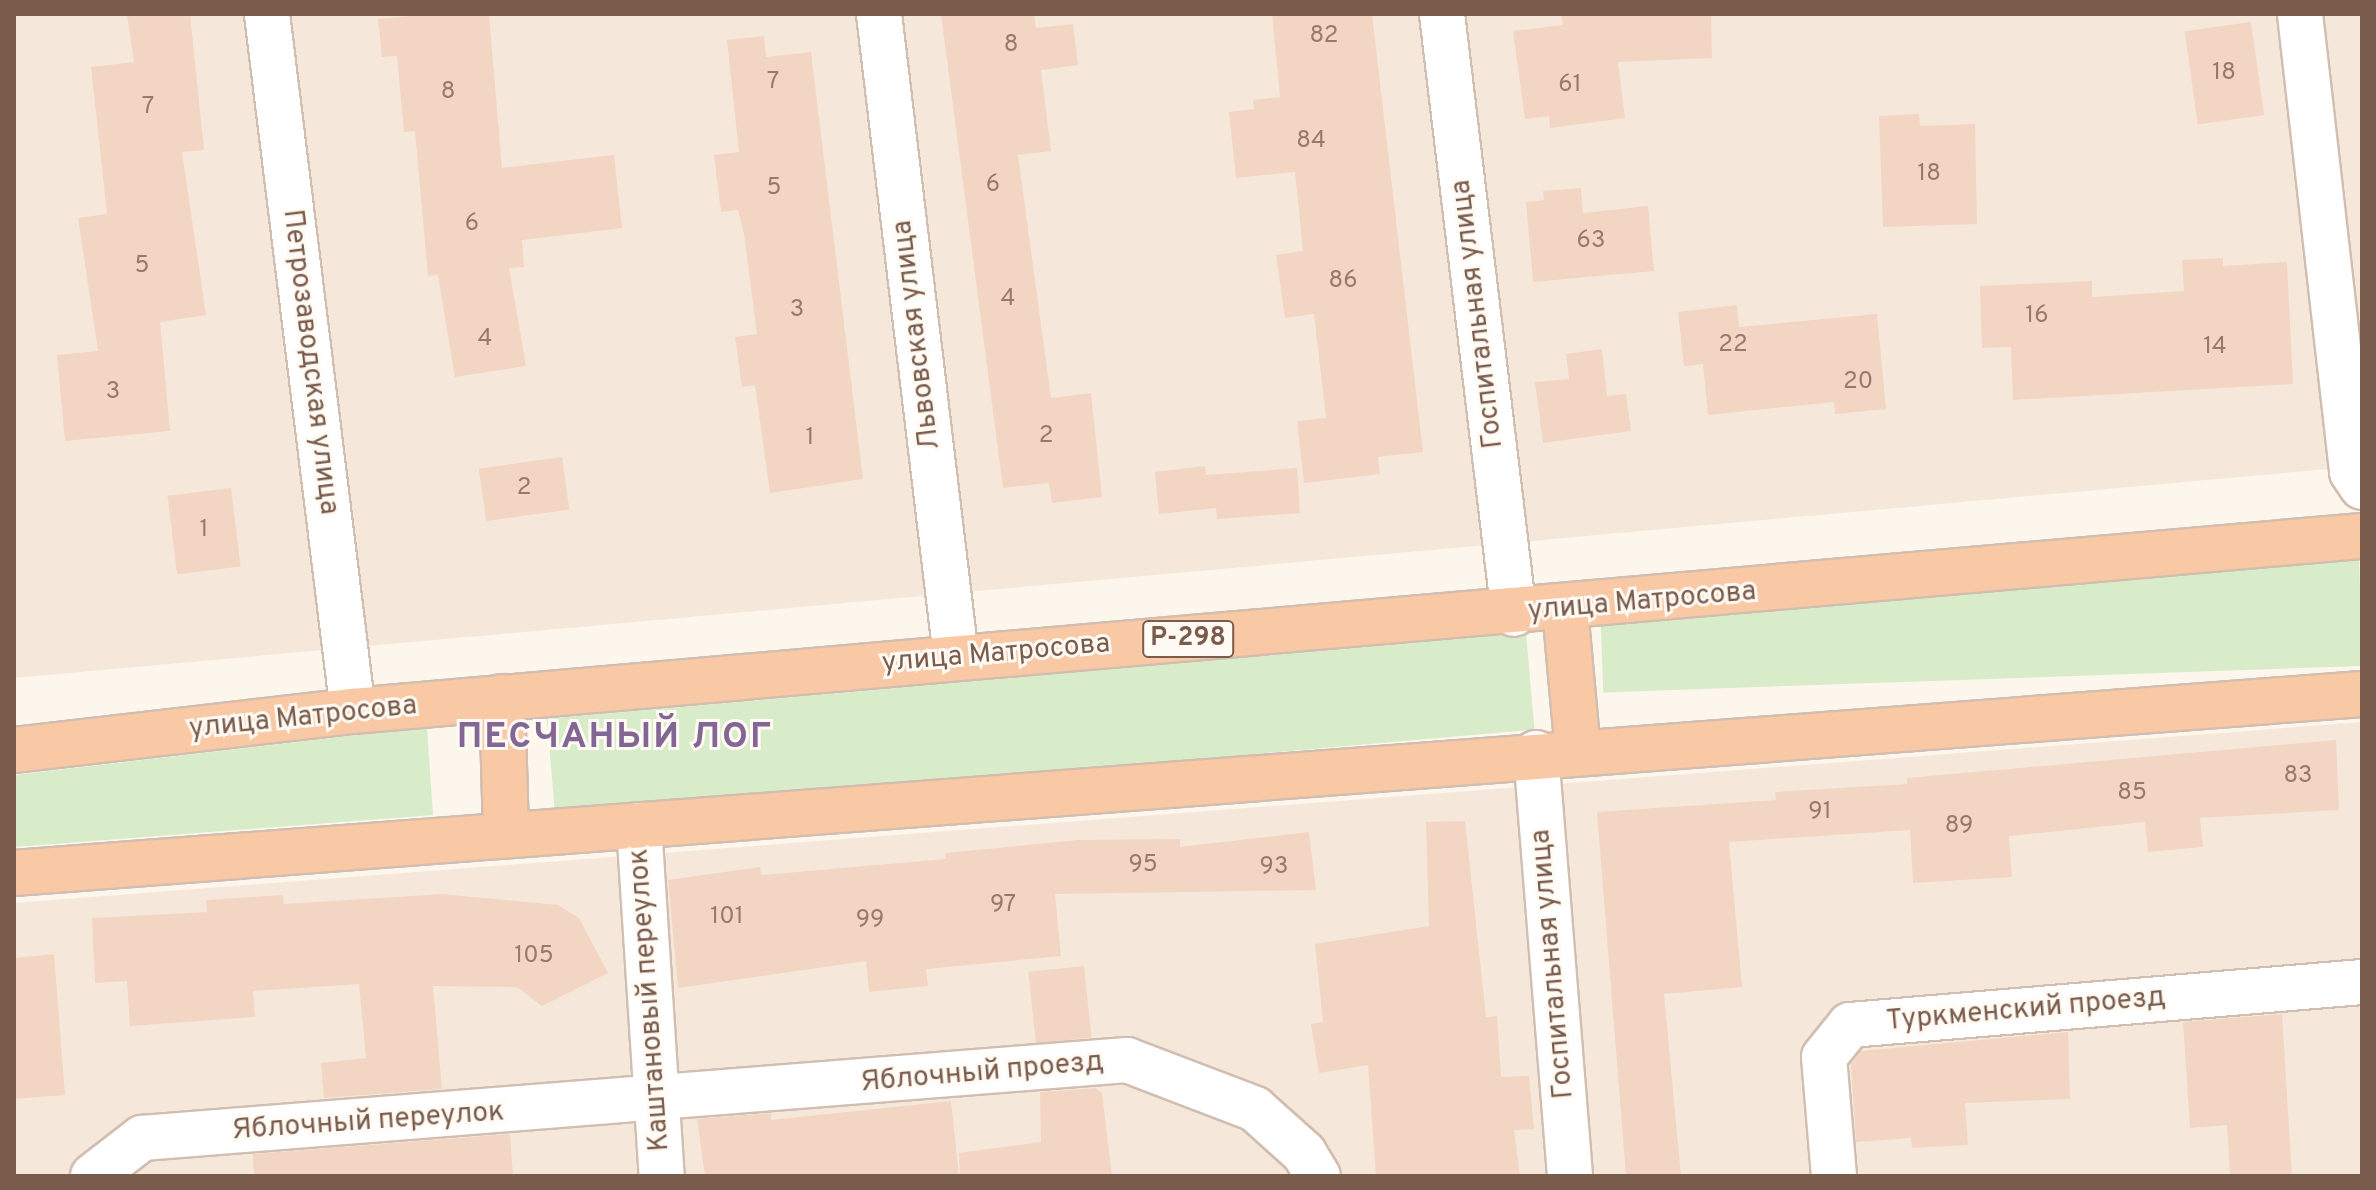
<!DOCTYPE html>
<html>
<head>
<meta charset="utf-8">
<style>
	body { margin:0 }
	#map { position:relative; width:2376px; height:1190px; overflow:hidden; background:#fdf6ec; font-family:Overpass,sans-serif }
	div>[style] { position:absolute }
	.residential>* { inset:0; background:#f5e8da }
	.green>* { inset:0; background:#d8ecc9; transform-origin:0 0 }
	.building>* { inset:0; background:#f3d5c3; transform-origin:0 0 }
	.roads { filter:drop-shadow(2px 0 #d1beb0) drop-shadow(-2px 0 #d1beb0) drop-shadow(0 2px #d1beb0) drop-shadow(0 -2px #d1beb0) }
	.minor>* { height:44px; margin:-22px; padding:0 22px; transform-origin:22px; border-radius:22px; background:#fff }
	.trunk>* { height:44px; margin:-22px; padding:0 22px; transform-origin:22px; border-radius:22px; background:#f9c8a4 }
	span { translate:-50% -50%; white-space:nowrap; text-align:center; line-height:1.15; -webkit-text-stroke:6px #fffaf3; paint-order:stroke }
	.number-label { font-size:24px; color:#987a6a }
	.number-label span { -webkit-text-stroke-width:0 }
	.shield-label span { padding:2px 6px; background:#fffaf3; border:2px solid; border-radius:6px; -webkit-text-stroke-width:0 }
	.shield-label { font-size:26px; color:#7a5c4d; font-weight:700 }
	.street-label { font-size:28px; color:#7a5c4d }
	.district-label { font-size:36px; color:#846695; font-weight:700; letter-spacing:2px }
	.frame { position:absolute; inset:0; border:16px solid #7a5c4d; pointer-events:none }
</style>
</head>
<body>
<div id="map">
	<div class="residential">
		<i style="clip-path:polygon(14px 14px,2362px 14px,2362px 466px,14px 678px)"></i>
		<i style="clip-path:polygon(2362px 722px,2362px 1176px,14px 1176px,14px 903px)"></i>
	</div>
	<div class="green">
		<i style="left:2359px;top:559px;width:107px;height:760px;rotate:88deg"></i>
		<i style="left:1526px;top:633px;width:97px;height:983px;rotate:85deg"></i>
		<i style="clip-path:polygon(427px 727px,433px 815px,14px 847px,14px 775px)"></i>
	</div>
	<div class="building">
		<i style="clip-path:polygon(127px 14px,190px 14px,204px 150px,182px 152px,206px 315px,160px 322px,170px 431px,65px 441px,57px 355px,98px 351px,78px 218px,107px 214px,91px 67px,134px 62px)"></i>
		<i style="clip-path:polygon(432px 14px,489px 14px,502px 168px,614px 155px,622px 228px,522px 240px,524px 267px,509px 268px,526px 366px,455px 377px,438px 275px,428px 276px,415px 131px,404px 132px,397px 56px,382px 57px,378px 19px)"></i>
		<i style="clip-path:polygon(941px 14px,1034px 14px,1036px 28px,1073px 24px,1078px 65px,1041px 70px,1051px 151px,1018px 155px,1051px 398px,1091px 393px,1102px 497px,1052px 503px,1049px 483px,1003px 488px)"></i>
		<i style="clip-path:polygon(1272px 14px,1372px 14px,1423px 452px,1378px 457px,1380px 474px,1304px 483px,1297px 421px,1326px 418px,1314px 314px,1285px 318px,1276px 255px,1303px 251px,1295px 172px,1236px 178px,1229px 112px,1254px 109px,1253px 100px,1280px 97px)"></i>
		<i style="clip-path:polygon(1561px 14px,1711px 14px,1712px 58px,1618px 62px,1625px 118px,1550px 128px,1549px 116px,1525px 119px,1513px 31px,1563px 25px)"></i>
		<i style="left:2251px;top:22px;width:94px;height:67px;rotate:82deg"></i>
		<i style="clip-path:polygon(764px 36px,766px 57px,811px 52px,863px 479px,770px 493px,755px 385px,742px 387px,735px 337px,757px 334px,744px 234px,738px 210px,721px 212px,714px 155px,739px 152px,727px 40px)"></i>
		<i style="clip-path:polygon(1919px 114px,1920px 126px,1975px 124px,1977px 224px,1883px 227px,1879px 116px)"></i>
		<i style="clip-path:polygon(1581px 188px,1583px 213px,1648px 206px,1654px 271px,1533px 282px,1526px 202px,1544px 200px,1543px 191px)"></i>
		<i style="clip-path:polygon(2223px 258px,2223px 266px,2287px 262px,2293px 384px,2013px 400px,2011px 347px,1982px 348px,1980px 286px,2092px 281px,2092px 297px,2184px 291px,2182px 260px)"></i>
		<i style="clip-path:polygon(1737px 305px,1739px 327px,1877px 314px,1886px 409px,1835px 414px,1834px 402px,1708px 415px,1703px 364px,1684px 366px,1678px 312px)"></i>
		<i style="clip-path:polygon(1602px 349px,1607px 396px,1626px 394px,1631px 431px,1543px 443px,1535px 382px,1569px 379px,1566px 354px)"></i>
		<i style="left:562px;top:457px;width:53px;height:84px;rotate:82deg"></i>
		<i style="clip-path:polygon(1205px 466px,1206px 475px,1297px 468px,1300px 513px,1217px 519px,1216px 508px,1159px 514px,1155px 472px)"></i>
		<i style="left:231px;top:488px;width:79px;height:64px;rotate:83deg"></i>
		<i style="clip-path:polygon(2336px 740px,2339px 810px,2200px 818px,2203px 847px,2148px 852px,2145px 822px,2009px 836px,2012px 877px,1913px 883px,1910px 830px,1729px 842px,1742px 987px,1664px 994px,1681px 1176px,1626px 1176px,1597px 812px,1776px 800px,1775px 792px,1907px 784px,1907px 778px)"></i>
		<i style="clip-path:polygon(1465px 821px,1486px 1017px,1497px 1016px,1501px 1077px,1529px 1076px,1534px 1129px,1514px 1130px,1520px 1176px,1376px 1176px,1368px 1065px,1319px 1073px,1311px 1024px,1323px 1022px,1315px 944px,1429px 926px,1426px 822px)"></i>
		<i style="clip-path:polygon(1309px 832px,1316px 890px,1055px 894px,1061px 956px,926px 969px,928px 986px,869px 992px,866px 961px,678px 988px,668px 880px,760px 867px,761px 875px,946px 859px,945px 853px,1079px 840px,1180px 839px,1180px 847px)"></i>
		<i style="clip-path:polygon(443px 894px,558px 905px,579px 918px,608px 973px,542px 1006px,517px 987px,433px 986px,442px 1089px,324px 1098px,321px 1063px,366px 1058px,359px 984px,253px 991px,255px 1017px,130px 1026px,127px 981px,95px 983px,92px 918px,207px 912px,206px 900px,283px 895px,284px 904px)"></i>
		<i style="clip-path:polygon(54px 954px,65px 1095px,14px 1099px,14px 958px)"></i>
		<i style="left:1084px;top:966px;width:72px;height:56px;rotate:84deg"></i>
		<i style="clip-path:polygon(2282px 1014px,2292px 1176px,2230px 1176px,2227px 1125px,2190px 1128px,2183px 1022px)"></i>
		<i style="clip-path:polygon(2068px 1032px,2070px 1099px,1965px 1103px,1968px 1145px,1912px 1148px,1911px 1138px,1856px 1142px,1851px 1064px,1861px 1051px)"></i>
		<i style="clip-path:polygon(1096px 1088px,1102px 1093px,1112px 1176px,960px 1176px,959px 1153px,1041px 1142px,1040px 1092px)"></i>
		<i style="clip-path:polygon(951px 1101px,959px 1176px,705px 1176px,697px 1119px,771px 1113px,771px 1120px)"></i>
		<i style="clip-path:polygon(510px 1134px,513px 1176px,254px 1176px,253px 1154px)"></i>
	</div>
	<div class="roads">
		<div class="minor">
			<i style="left:267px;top:14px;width:702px;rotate:82.97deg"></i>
			<i style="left:879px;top:14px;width:648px;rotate:83.17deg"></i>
			<i style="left:1442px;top:14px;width:604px;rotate:83.16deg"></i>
			<i style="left:2300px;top:14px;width:461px;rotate:83.5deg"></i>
			<i style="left:2352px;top:472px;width:18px;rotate:56deg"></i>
			<i style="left:1536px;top:753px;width:424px;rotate:85.4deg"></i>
			<i style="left:639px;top:825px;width:352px;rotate:86.3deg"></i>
			<i style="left:93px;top:1176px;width:62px;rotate:-37.8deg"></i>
			<i style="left:142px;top:1138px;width:988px;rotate:-4.53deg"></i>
			<i style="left:1127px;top:1060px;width:137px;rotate:20.9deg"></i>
			<i style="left:1255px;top:1109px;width:66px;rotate:41.9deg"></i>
			<i style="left:1304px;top:1153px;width:27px;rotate:59deg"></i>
			<i style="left:1834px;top:1176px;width:119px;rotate:-94.8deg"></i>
			<i style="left:1824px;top:1057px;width:41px;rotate:-50.9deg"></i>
			<i style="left:1850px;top:1025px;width:514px;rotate:-4.8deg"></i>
		</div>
		<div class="trunk">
			<i style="left:1565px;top:609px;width:143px;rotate:84.8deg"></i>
			<i style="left:502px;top:697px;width:136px;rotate:88.3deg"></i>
			<i style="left:14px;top:750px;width:341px;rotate:-6.6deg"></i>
			<i style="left:353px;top:711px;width:2017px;rotate:-4.98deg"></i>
			<i style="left:14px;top:873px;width:2355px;rotate:-4.36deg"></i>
		</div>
	</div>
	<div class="number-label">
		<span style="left:1324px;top:37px">82</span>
		<span style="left:1011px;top:46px">8</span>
		<span style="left:2224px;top:74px">18</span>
		<span style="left:773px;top:83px">7</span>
		<span style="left:1570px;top:86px">61</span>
		<span style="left:448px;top:93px">8</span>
		<span style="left:148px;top:108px">7</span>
		<span style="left:1311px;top:142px">84</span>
		<span style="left:1929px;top:175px">18</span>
		<span style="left:993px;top:186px">6</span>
		<span style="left:774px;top:189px">5</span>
		<span style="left:472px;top:225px">6</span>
		<span style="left:1591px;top:242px">63</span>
		<span style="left:142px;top:267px">5</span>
		<span style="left:1343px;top:282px">86</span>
		<span style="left:1008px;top:300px">4</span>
		<span style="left:797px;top:311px">3</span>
		<span style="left:2037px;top:317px">16</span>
		<span style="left:485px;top:340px">4</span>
		<span style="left:1733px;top:346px">22</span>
		<span style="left:2215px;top:348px">14</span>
		<span style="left:1858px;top:383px">20</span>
		<span style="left:113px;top:393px">3</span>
		<span style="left:1046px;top:437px">2</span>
		<span style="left:810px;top:439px">1</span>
		<span style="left:524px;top:489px">2</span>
		<span style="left:204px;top:531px">1</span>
		<span style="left:2298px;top:777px">83</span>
		<span style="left:2132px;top:794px">85</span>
		<span style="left:1820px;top:813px">91</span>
		<span style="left:1959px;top:827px">89</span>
		<span style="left:1143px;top:866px">95</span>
		<span style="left:1274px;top:868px">93</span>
		<span style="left:1003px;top:906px">97</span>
		<span style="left:727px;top:918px">101</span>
		<span style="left:870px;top:921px">99</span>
		<span style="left:534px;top:957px">105</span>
	</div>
	<div class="shield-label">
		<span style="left:1188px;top:639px">Р-298</span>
	</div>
	<div class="street-label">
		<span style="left:1478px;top:314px;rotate:-97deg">Госпитальная улица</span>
		<span style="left:917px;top:335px;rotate:-97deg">Львовская улица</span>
		<span style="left:310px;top:362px;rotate:83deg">Петрозаводская улица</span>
		<span style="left:1642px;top:602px;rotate:-5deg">улица Матросова</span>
		<span style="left:996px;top:654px;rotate:-5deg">улица Матросова</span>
		<span style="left:303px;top:718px;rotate:-6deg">улица Матросова</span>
		<span style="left:1553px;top:964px;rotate:-95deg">Госпитальная улица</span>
		<span style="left:650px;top:1000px;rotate:-94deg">Каштановый переулок</span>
		<span style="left:2026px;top:1010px;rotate:-5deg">Туркменский проезд</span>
		<span style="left:982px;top:1073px;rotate:-5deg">Яблочный проезд</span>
		<span style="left:368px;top:1122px;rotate:-4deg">Яблочный переулок</span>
	</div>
	<div class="district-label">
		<span style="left:615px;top:739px">ПЕСЧАНЫЙ ЛОГ</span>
	</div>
	<div class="frame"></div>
</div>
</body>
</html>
